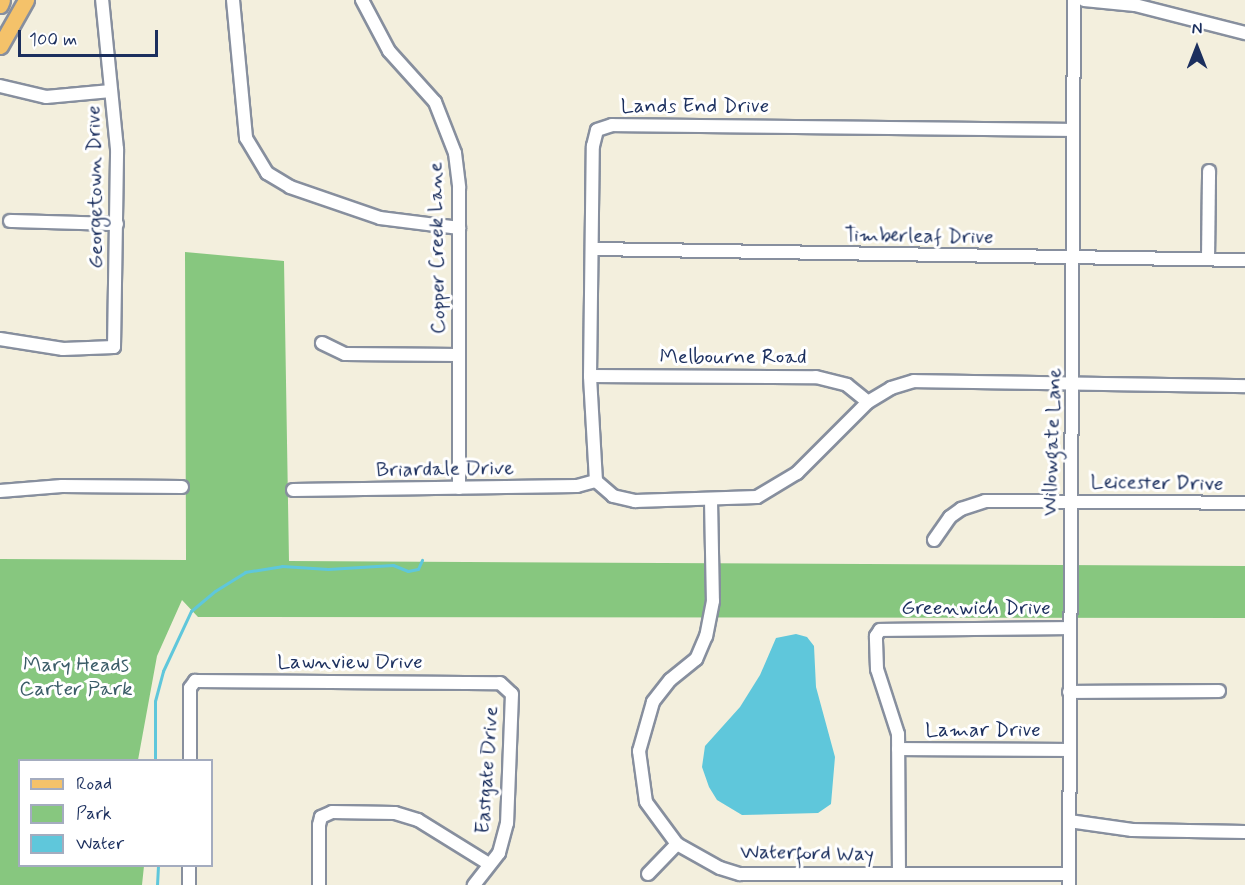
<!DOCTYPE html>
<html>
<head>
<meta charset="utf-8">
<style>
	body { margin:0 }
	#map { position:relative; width:1245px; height:885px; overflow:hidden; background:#f3efdd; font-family:Mynerve,sans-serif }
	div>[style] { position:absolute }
	.green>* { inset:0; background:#87c77f }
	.water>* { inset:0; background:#5fc7db }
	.stream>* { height:3px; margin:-1.5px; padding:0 1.5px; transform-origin:1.5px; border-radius:1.5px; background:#5fc7db }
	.roads { filter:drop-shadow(2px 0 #878f9e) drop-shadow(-2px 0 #878f9e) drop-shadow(0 2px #878f9e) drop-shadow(0 -2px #878f9e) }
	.minor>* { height:12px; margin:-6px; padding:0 6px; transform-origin:6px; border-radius:6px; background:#fff }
	.major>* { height:15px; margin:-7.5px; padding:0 7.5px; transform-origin:7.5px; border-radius:7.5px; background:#f4c26a }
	span { translate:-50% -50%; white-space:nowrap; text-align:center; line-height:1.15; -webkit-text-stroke:6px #fff; paint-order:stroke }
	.street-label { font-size:21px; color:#1b2f5e }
	.park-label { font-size:21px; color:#3b5d68 }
	.legend { position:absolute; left:18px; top:759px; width:195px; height:108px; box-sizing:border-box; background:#fff; border:2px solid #a4acbf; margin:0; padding:8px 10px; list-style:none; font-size:18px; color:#1b2f5e }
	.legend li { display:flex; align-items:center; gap:12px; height:30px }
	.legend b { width:30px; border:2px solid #a4acbf }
	.north { position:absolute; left:1167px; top:18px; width:60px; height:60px; -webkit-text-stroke:4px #fff; paint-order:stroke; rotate:0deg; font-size:16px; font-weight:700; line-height:24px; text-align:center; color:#1b2f5e }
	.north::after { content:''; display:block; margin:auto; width:21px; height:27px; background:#1b2f5e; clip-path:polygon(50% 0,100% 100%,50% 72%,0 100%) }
	.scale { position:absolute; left:18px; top:30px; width:140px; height:27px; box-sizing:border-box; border:3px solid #1b2f5e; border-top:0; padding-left:8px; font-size:18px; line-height:21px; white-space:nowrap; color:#1b2f5e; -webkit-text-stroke:4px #fff; paint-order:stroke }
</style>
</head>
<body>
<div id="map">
	<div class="green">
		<i style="clip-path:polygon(185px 252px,284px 261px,289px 561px,1245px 566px,1245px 618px,198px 617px,182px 600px,157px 656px,138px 760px,20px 760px,20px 866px,144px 866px,142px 885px,0 885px,0 559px,186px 560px)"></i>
	</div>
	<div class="water">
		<i style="clip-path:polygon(796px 634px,807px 637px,814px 646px,816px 687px,835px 757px,831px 804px,818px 813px,742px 815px,717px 800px,709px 787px,702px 767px,705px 746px,740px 707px,760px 675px,776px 638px)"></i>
	</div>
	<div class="stream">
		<i style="left:155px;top:760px;width:59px;rotate:-90deg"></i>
		<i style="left:155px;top:701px;width:31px;rotate:-75deg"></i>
		<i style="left:163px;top:671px;width:66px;rotate:-65deg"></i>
		<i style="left:191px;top:611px;width:31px;rotate:-40deg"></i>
		<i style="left:215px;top:591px;width:36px;rotate:-32deg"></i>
		<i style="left:245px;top:572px;width:37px;rotate:-9deg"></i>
		<i style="left:282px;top:566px;width:46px;rotate:3.7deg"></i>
		<i style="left:328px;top:569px;width:65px;rotate:-3.5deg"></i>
		<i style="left:393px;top:565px;width:16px;rotate:22deg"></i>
		<i style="left:408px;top:571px;width:10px;rotate:-11deg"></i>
		<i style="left:418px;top:569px;width:10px;rotate:-66deg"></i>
		<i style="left:157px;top:885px;width:19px;rotate:-87deg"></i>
	</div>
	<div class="roads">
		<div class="minor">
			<i style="left:233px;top:0;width:139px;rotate:84.6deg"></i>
			<i style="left:246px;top:138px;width:41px;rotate:59deg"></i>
			<i style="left:267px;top:173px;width:27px;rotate:31deg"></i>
			<i style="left:290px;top:187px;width:95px;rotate:19deg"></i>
			<i style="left:380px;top:218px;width:80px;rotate:7.2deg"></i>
			<i style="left:362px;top:0;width:58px;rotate:62.1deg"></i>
			<i style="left:389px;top:51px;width:69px;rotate:48deg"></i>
			<i style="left:435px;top:102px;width:55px;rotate:68.6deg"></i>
			<i style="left:455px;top:153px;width:35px;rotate:83deg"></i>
			<i style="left:459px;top:188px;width:300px;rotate:90deg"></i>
			<i style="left:1084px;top:0;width:51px;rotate:5.6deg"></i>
			<i style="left:1135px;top:5px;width:114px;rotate:14.3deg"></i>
			<i style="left:0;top:86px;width:47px;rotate:13.4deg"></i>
			<i style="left:46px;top:97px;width:65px;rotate:-5.3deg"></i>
			<i style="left:10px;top:221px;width:107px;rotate:1.6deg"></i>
			<i style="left:593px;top:249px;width:652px;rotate:0.97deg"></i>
			<i style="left:1208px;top:259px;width:88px;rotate:-89.3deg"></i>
			<i style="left:0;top:339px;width:64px;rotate:9deg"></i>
			<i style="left:63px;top:349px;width:51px;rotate:-2.2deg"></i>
			<i style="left:114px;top:347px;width:198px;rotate:-89.1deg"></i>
			<i style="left:117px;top:149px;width:150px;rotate:-95.7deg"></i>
			<i style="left:322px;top:343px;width:25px;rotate:26deg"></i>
			<i style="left:345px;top:354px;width:113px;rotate:0.5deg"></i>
			<i style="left:590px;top:376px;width:226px;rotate:0.3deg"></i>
			<i style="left:816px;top:377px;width:32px;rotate:14deg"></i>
			<i style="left:847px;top:385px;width:27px;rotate:39deg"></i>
			<i style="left:596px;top:481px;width:105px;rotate:-93.3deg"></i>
			<i style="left:590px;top:376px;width:230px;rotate:-89.3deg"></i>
			<i style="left:593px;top:146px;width:16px;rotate:-76deg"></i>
			<i style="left:597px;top:130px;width:16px;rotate:-18deg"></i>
			<i style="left:612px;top:125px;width:460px;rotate:0.6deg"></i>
			<i style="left:596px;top:481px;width:23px;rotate:41deg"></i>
			<i style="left:613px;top:496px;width:23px;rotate:13deg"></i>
			<i style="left:635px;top:501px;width:122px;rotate:-1.9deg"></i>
			<i style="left:757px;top:497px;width:47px;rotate:-31deg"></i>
			<i style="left:797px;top:473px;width:100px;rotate:-45deg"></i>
			<i style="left:868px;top:402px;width:27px;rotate:-31deg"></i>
			<i style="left:891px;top:388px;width:24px;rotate:-17deg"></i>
			<i style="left:914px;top:381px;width:331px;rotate:0.9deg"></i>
			<i style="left:293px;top:490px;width:284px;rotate:-0.8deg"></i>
			<i style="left:577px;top:486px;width:20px;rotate:-15deg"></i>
			<i style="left:0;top:491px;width:62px;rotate:-4.6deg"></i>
			<i style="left:62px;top:486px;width:120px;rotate:0.5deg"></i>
			<i style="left:711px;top:500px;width:101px;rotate:88.9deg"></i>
			<i style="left:713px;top:601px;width:36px;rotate:101deg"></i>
			<i style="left:706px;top:636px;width:25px;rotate:113deg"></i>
			<i style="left:696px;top:659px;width:33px;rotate:141deg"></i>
			<i style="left:670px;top:680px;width:28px;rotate:128deg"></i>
			<i style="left:653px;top:702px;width:51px;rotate:105.9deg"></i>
			<i style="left:639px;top:751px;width:51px;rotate:82.2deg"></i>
			<i style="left:646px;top:802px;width:52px;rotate:53.6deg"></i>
			<i style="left:677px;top:844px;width:49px;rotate:29.2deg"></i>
			<i style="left:720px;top:868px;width:21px;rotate:17deg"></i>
			<i style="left:740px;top:874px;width:329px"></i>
			<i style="left:934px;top:540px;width:28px;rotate:-55deg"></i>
			<i style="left:950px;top:517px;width:14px;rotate:-36deg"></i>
			<i style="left:961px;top:509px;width:25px;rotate:-18deg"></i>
			<i style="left:985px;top:501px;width:260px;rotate:0.4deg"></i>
			<i style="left:1069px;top:692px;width:150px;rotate:-0.4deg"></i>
			<i style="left:898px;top:749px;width:170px;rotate:0.3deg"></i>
			<i style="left:190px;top:760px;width:72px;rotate:-90deg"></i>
			<i style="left:190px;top:688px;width:9px;rotate:-54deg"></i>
			<i style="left:195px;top:681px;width:305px;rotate:0.4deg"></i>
			<i style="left:500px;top:683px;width:16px;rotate:43deg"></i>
			<i style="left:512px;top:694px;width:129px;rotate:92.2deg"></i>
			<i style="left:507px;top:823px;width:31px;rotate:105deg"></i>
			<i style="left:499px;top:853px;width:41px;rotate:128deg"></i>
			<i style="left:1069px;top:821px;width:64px;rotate:8.1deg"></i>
			<i style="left:1132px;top:830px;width:113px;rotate:1deg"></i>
			<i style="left:648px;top:874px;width:42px;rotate:-46deg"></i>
			<i style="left:899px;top:874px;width:140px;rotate:-90.4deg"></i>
			<i style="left:898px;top:734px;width:68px;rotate:-107.9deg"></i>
			<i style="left:877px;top:669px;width:33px;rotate:-92deg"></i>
			<i style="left:876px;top:636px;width:7px;rotate:-56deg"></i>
			<i style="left:880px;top:630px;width:189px;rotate:-0.6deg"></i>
			<i style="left:189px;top:885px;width:19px;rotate:-90deg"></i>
			<i style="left:319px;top:885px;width:60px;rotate:-90deg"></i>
			<i style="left:319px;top:825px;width:8px;rotate:-76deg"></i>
			<i style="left:321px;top:817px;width:12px;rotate:-24deg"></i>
			<i style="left:332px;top:812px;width:63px;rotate:0.9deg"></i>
			<i style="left:395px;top:813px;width:24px;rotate:17deg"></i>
			<i style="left:418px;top:820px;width:84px;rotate:31.8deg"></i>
			<i style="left:1069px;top:885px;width:885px;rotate:-89.68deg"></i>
		</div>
		<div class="major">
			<i style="left:0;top:5px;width:5px;rotate:-68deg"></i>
			<i style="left:0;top:46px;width:53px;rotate:-60.5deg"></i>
		</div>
	</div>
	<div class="street-label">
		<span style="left:695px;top:106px">Lands End Drive</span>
		<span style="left:95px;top:187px;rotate:-91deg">Georgetown Drive</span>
		<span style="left:919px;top:236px;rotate:1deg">Timberleaf Drive</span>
		<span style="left:437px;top:248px;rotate:-91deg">Copper Creek Lane</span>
		<span style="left:733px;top:357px">Melbourne Road</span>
		<span style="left:1052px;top:442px;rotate:-88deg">Willowgate Lane</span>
		<span style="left:445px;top:469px;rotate:-1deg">Briardale Drive</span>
		<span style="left:1157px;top:483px;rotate:1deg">Leicester Drive</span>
		<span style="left:976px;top:608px">Greenwich Drive</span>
		<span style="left:350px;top:662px">Lawnview Drive</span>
		<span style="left:983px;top:730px">Lamar Drive</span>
		<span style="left:487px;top:770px;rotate:-86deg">Eastgate Drive</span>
		<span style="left:807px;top:853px;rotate:1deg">Waterford Way</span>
	</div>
	<div class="park-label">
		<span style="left:76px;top:677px">Mary Heads<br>Carter Park</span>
	</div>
	<ul class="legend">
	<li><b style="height:8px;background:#f4c26a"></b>Road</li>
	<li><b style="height:16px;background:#87c77f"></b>Park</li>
	<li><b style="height:16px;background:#5fc7db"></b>Water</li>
	</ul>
	<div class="north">N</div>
	<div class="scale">100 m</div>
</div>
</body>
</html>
